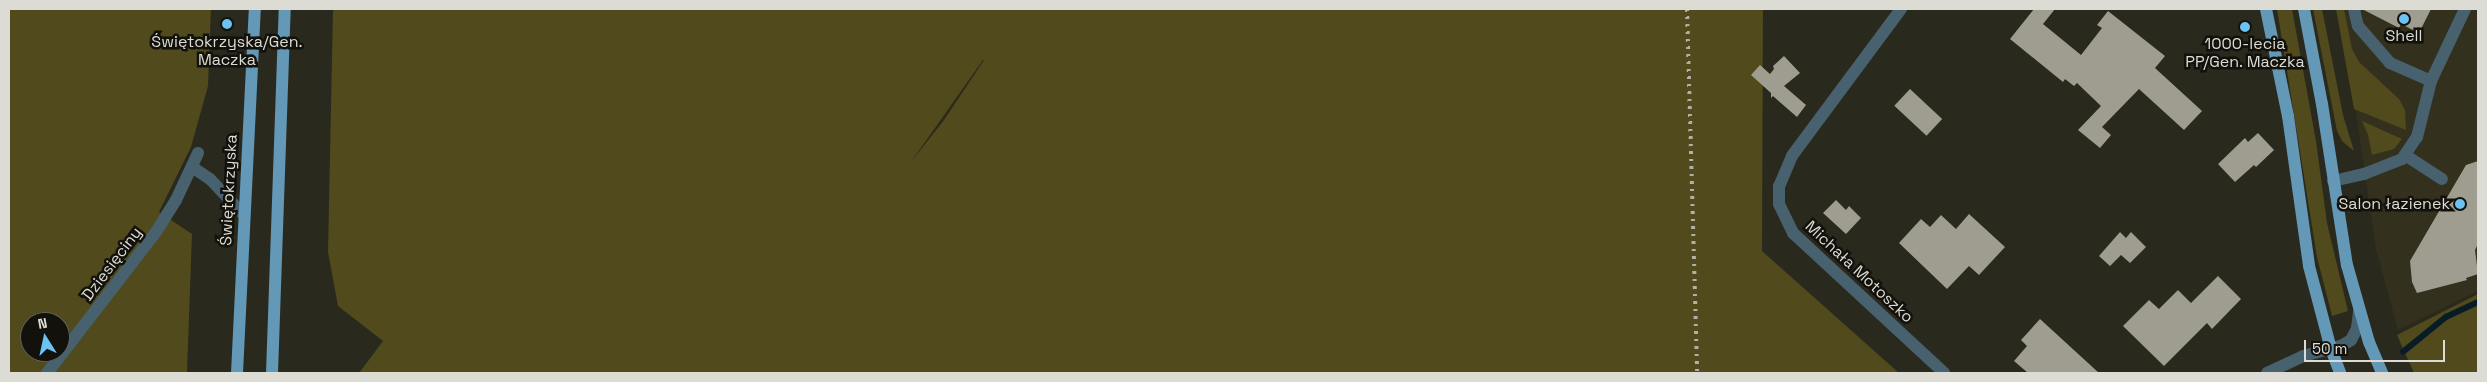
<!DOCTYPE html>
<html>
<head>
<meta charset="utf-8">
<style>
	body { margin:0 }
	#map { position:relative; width:2487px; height:382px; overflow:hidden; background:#2a291d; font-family:"Space Grotesk",sans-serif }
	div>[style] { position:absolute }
	.built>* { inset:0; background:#33301e }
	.green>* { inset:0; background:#504a1c }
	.stream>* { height:5.5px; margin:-2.75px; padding:0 2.75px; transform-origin:2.75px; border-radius:2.75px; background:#071c26 }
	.building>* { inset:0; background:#9f9d8f; transform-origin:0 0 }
	.minor>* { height:12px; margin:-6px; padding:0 6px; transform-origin:6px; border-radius:6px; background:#48616f }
	.major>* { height:12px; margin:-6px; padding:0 6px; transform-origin:6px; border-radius:6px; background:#6398b6 }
	.rail>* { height:4px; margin-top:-2px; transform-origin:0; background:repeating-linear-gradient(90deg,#b1b0a7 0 2.5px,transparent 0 7.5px) }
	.dots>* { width:14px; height:14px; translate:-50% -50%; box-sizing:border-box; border:2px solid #12110c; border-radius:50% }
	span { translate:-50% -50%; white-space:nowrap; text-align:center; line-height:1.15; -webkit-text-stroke:5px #12110c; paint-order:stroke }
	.poi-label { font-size:16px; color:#dddcd4 }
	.right { translate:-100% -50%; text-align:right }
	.street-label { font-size:16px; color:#dddcd4 }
	.frame { position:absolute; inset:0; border:10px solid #dddcd4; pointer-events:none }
	.north { position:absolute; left:20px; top:312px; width:50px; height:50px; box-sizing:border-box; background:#12110c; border:1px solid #63625c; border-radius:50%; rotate:350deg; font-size:14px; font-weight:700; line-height:20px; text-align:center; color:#dddcd4 }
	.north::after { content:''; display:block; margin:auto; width:18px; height:22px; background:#6bc3f2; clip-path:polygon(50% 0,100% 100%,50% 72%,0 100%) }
	.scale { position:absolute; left:2304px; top:340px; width:141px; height:22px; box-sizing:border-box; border:2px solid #dddcd4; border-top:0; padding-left:6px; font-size:15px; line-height:18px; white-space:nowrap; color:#dddcd4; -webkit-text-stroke:4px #12110c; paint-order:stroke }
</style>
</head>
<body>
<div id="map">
	<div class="built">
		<i style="clip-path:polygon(2341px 9px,2478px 9px,2478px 291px,2398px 330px,2376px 249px)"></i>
	</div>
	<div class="green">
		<i style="clip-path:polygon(evenodd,9px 9px,211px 9px,208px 86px,191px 147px,159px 212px,192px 234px,187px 373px,9px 373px,9px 9px,30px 322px,60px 322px,60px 352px,30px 352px,30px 322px)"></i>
		<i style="clip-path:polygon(evenodd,333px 9px,1763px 9px,1762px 251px,1899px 373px,359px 373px,383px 341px,338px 306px,328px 252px,333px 9px,984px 60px,944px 120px,911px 162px,983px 60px,984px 60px)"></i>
		<i style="clip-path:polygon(2277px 9px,2292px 9px,2316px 141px,2327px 223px,2348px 311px,2332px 316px,2317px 257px)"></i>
		<i style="clip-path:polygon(2313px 9px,2322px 9px,2343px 115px,2354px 151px,2342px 141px,2337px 131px)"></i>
		<i style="clip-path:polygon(2336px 9px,2344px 9px,2352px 49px,2359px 62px,2399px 99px,2405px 110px,2406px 130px,2354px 109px)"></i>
		<i style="clip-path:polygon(2362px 121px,2402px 139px,2394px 149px,2372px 155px,2368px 135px)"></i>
		<i style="clip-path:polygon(2478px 294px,2478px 373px,2414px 373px,2397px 335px)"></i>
	</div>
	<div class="stream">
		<i style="left:2403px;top:352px;width:55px;rotate:-39.1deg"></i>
		<i style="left:2446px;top:317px;width:35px;rotate:-25deg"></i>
	</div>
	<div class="building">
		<i style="clip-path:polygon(2034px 9px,2055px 9px,2043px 24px,2081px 55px,2102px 28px,2097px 25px,2108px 11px,2165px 56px,2155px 68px,2202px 111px,2184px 130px,2139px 89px,2102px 127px,2111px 135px,2100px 148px,2078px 130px,2101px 106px,2077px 83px,2074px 86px,2065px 79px,2063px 82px,2010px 39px)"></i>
		<i style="clip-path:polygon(2362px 9px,2431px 9px,2419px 33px,2401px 24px,2399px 28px)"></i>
		<i style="clip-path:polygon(1784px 56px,1800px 73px,1784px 86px,1806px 105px,1797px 117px,1773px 96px,1771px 98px,1771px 93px,1751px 75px,1760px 65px,1770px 74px,1774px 69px,1773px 66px)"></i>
		<i style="left:1910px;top:89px;width:44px;height:23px;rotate:43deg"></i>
		<i style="clip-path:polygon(2258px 133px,2274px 150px,2256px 167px,2254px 165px,2235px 182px,2218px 164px,2245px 138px,2248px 142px)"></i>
		<i style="clip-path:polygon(2478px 161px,2478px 244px,2475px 250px,2478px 274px,2466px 278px,2467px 280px,2417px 293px,2412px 282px,2410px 261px,2466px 165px)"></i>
		<i style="clip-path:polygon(1836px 200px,1846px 210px,1849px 206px,1861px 218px,1846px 234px,1823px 213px)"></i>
		<i style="clip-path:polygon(1969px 214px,2005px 247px,1979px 275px,1969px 266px,1947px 289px,1899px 243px,1921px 219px,1930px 227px,1941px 215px,1956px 229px)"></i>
		<i style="clip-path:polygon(2120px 232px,2126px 238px,2131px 232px,2146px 247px,2130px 263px,2121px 255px,2110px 266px,2099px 256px)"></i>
		<i style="clip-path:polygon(2218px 276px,2241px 299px,2212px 329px,2207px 323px,2164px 366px,2123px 326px,2149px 300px,2159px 309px,2178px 290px,2191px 303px)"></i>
		<i style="clip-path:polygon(2040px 319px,2099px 373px,2028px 373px,2014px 361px,2027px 346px,2021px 340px)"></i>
	</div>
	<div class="minor">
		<i style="left:1901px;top:9px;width:183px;rotate:126.6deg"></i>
		<i style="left:1792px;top:156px;width:33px;rotate:113deg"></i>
		<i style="left:1779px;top:186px;width:18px;rotate:90deg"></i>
		<i style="left:1779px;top:204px;width:32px;rotate:64deg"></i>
		<i style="left:1793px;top:233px;width:206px;rotate:42.8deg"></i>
		<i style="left:2354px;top:9px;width:17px;rotate:77deg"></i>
		<i style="left:2358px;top:26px;width:49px;rotate:49.1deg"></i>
		<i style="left:2390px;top:63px;width:45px;rotate:23.7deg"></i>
		<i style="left:2405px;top:155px;width:44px;rotate:33deg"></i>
		<i style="left:192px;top:167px;width:22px;rotate:34deg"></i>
		<i style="left:210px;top:179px;width:50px;rotate:46.6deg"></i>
		<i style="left:2333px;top:181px;width:32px;rotate:-13deg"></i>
		<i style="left:2364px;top:174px;width:41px;rotate:-21.5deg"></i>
		<i style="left:2402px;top:159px;width:27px;rotate:-56deg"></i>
		<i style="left:2417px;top:137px;width:58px;rotate:-76deg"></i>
		<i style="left:2431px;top:81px;width:80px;rotate:-64.7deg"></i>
		<i style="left:47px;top:373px;width:178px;rotate:-52.3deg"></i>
		<i style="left:156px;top:232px;width:38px;rotate:-58deg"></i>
		<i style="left:176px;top:200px;width:52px;rotate:-64.9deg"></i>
		<i style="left:2267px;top:373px;width:40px;rotate:-25deg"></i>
		<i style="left:2303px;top:356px;width:39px;rotate:-15deg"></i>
		<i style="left:2341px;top:346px;width:12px;rotate:-31deg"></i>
		<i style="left:2351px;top:340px;width:13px;rotate:-63deg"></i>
		<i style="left:2357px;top:328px;width:17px;rotate:-83deg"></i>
	</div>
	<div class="major">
		<i style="left:2266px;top:9px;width:109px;rotate:78.4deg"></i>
		<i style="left:2288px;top:116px;width:151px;rotate:82deg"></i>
		<i style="left:2309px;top:266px;width:86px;rotate:75.2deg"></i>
		<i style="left:2331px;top:349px;width:26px;rotate:69deg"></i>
		<i style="left:2304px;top:9px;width:97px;rotate:79.3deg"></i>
		<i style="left:2322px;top:104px;width:163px;rotate:81.2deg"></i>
		<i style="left:2347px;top:265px;width:80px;rotate:74.1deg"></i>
		<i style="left:2369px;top:342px;width:34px;rotate:67deg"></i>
		<i style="left:237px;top:373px;width:364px;rotate:-87.2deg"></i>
		<i style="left:272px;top:373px;width:364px;rotate:-88deg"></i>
	</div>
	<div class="rail">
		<i style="left:1687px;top:9px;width:364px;rotate:88.4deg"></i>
	</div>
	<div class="dots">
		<i style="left:2404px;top:19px;background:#6bc3f2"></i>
		<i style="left:227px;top:24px;background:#6bc3f2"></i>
		<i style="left:2245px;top:27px;background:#6bc3f2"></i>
		<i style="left:2460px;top:204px;background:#6bc3f2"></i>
	</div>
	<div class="poi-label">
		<span style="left:2404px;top:36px">Shell</span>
		<span style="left:227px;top:51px">Świętokrzyska/Gen.<br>Maczka</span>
		<span style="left:2245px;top:53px">1000-lecia<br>PP/Gen. Maczka</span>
		<span class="right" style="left:2450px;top:204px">Salon łazienek</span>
	</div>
	<div class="street-label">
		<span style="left:229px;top:190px;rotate:-87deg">Świętokrzyska</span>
		<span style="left:112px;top:264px;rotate:-53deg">Dziesięciny</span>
		<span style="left:1859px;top:272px;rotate:43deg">Michała Motoszko</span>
	</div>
	<div class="frame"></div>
	<div class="north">N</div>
	<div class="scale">50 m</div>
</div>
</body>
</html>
